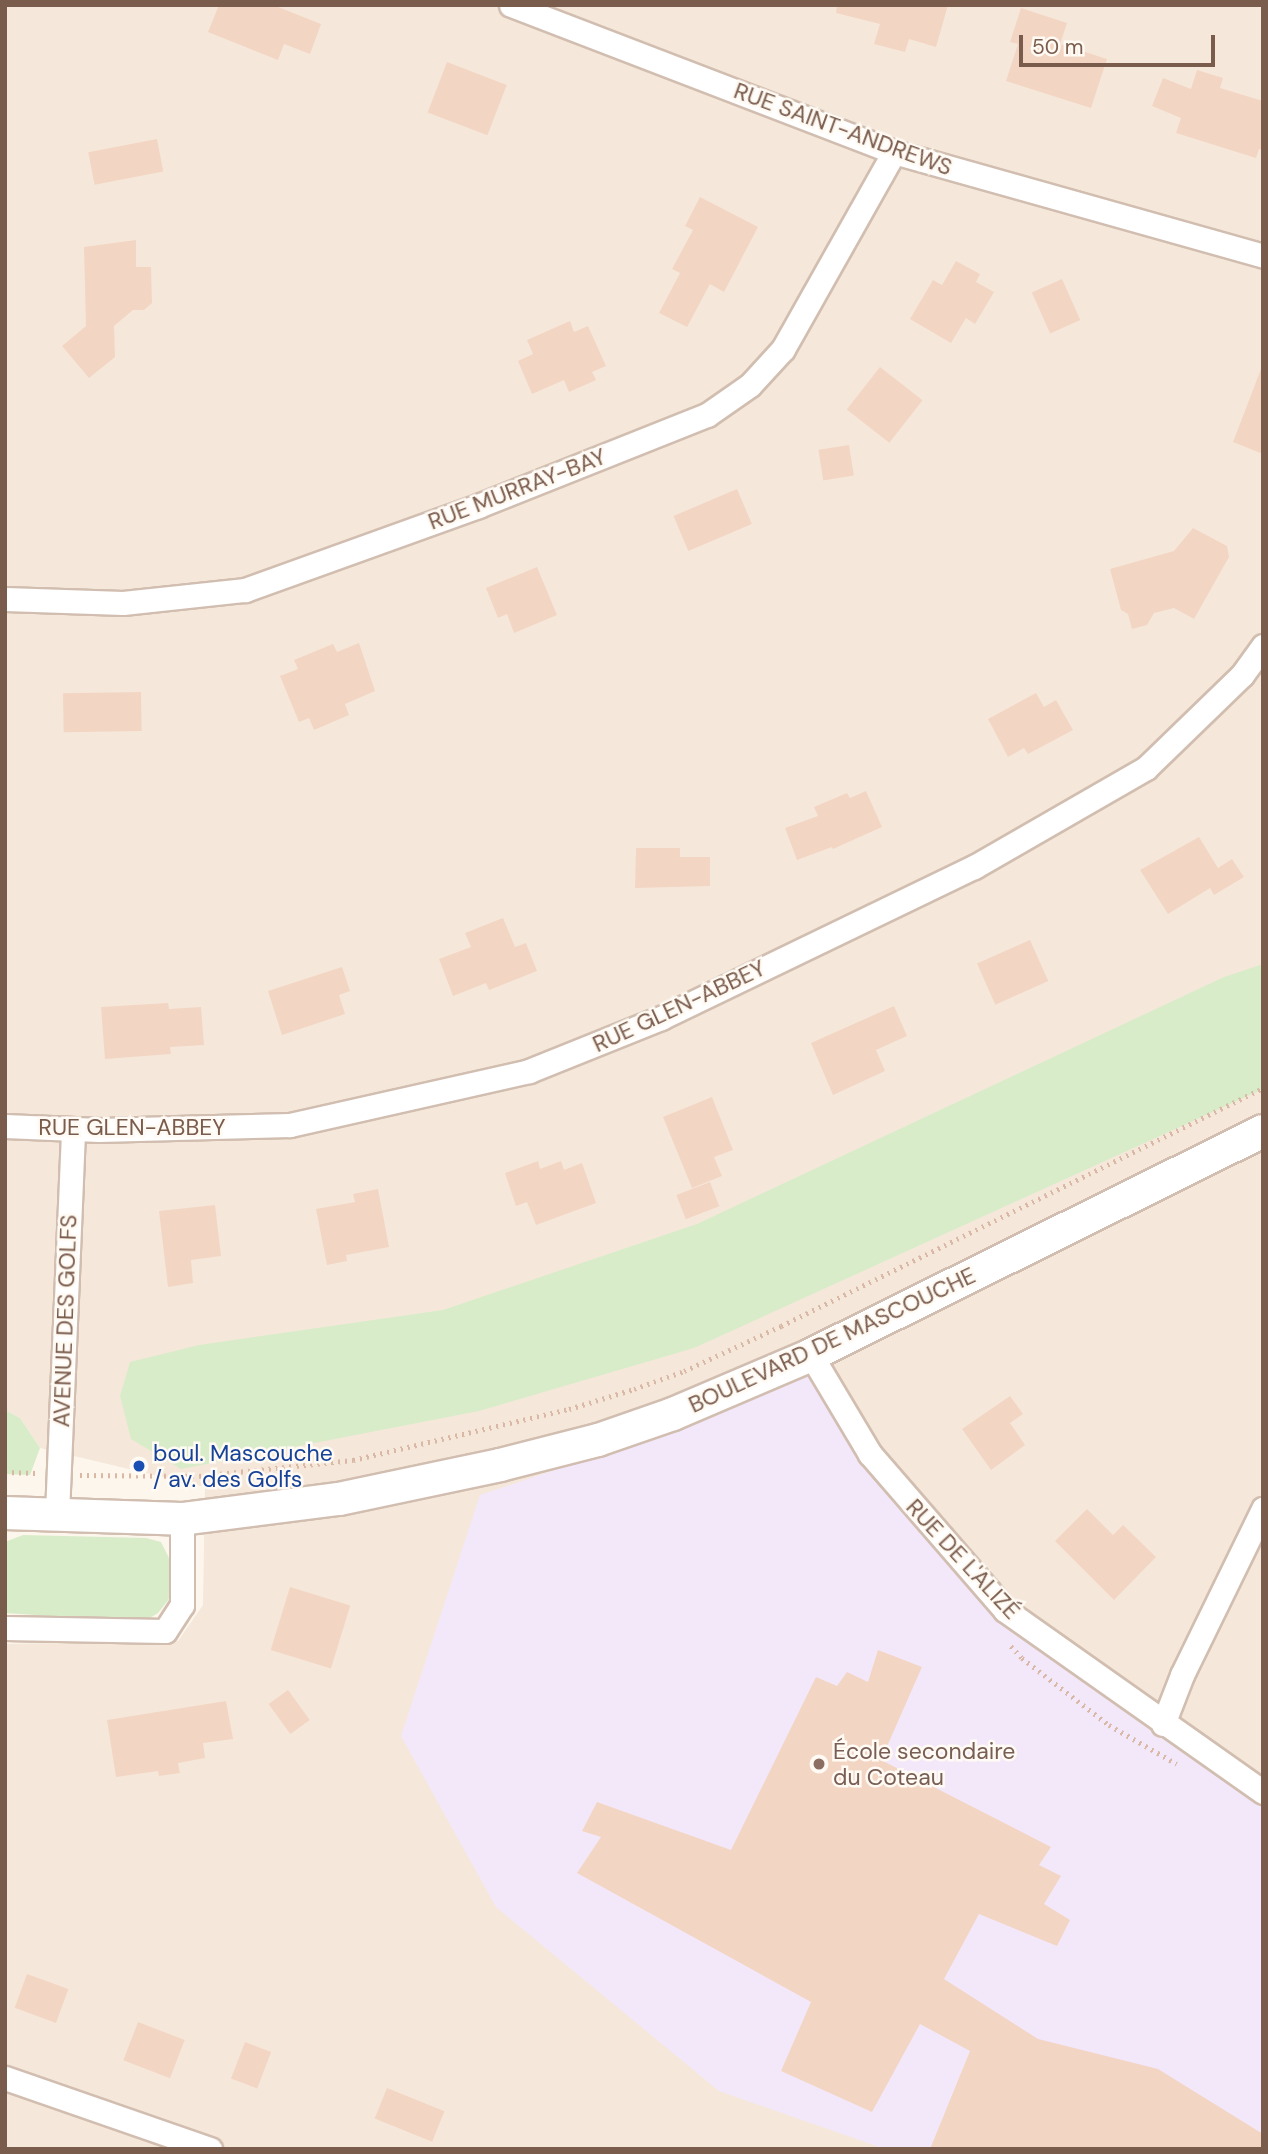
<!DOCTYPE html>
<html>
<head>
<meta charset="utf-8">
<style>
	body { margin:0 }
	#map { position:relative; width:1268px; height:2154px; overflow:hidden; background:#fdf6ec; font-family:"DM Sans",sans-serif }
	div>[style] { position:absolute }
	.residential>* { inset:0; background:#f5e8da }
	.education>* { inset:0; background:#f3e8fa }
	.green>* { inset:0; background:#d8ecc9 }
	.building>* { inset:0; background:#f3d5c3; transform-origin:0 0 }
	.path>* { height:4.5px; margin-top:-2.25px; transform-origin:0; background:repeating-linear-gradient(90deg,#d9b8a5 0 2px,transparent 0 7px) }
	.roads { filter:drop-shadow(2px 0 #d1beb0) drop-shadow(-2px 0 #d1beb0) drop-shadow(0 2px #d1beb0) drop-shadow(0 -2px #d1beb0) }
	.street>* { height:23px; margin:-11.5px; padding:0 11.5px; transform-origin:11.5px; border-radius:11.5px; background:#fff }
	.secondary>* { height:32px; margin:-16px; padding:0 16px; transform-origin:16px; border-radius:16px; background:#fff }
	.dots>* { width:19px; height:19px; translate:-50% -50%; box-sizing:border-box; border:4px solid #fffaf3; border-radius:50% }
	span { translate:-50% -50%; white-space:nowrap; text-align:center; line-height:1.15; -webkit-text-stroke:5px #fffaf3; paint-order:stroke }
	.street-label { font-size:23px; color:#7a5c4d }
	.transit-label { font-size:23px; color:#164399 }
	.left { translate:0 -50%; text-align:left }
	.education-label { font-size:23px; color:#785e54 }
	.frame { position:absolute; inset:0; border:7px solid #7a5c4d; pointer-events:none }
	.scale { position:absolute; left:1019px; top:35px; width:196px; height:32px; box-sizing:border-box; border:4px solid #7a5c4d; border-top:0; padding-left:9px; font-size:21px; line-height:24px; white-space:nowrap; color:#7a5c4d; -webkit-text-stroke:5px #fffaf3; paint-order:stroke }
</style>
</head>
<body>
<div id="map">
	<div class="residential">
		<i style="clip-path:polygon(5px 5px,1263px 5px,1263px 2149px,5px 2149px,5px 1644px,178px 1641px,203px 1605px,205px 1487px,40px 1448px,20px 1418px,5px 1410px)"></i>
	</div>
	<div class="education">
		<i style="clip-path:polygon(811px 1355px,870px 1454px,1005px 1610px,1263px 1792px,1263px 2149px,885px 2149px,719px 2091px,496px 1907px,401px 1736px,480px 1495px,716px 1416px)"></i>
	</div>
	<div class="green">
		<i style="clip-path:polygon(1263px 964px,1263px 1089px,694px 1348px,479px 1411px,181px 1469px,131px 1439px,120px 1396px,130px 1362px,199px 1345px,443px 1310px,697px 1224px,1224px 977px)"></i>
		<i style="clip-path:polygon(5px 1410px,20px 1418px,40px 1448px,30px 1475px,5px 1474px)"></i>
		<i style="clip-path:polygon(23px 1535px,146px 1538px,161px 1542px,169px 1558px,169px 1599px,158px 1613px,143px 1622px,5px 1613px,5px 1542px)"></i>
	</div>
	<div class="building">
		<i style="clip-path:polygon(219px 5px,273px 5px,321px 24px,310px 54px,284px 44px,278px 60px,208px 32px)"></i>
		<i style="clip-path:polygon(837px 5px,948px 5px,936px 47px,909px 39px,905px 52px,874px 44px,880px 24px,836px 13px)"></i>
		<i style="clip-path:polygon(1021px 8px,1067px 23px,1060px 44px,1107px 59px,1091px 108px,1006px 81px,1018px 44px,1010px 42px)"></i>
		<i style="left:447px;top:62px;width:64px;height:54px;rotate:21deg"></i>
		<i style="clip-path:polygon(1197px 70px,1223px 78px,1220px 88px,1263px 101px,1263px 150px,1259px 149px,1256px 158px,1176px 133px,1181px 118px,1152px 106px,1163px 78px,1191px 89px)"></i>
		<i style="left:157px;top:139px;width:33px;height:70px;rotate:79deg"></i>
		<i style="clip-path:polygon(700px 197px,758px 227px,724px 292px,710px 284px,687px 327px,659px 313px,680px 273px,672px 269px,693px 230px,685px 226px)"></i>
		<i style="clip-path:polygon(136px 240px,136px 267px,151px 267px,152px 303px,144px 310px,133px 310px,114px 326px,115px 357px,89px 378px,62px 346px,86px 326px,84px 247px)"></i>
		<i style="clip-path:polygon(956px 261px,980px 274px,976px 282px,994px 292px,975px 324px,966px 318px,951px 343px,910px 319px,933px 280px,942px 285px)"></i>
		<i style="left:1062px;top:279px;width:45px;height:33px;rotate:66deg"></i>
		<i style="clip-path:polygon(570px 321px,574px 332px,588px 326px,606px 366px,592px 372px,596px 380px,569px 392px,564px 380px,532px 394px,518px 361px,533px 354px,527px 340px)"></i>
		<i style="left:880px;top:367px;width:54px;height:54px;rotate:38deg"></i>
		<i style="clip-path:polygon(1261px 369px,1263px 370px,1263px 454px,1233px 442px)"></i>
		<i style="left:849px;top:445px;width:31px;height:31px;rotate:81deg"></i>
		<i style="left:737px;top:489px;width:38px;height:69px;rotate:67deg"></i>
		<i style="clip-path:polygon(1193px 528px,1227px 546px,1229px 557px,1194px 619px,1174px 608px,1154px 613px,1147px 625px,1132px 629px,1128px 614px,1121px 610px,1110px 569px,1174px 551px)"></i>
		<i style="clip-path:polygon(537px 567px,557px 615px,514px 633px,507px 614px,498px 618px,486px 588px)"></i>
		<i style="clip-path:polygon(359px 643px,375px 691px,345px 704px,349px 715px,314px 730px,309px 718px,299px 722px,280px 676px,298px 669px,294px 660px,333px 644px,337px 652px)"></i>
		<i style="left:141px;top:692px;width:39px;height:78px;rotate:89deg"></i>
		<i style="clip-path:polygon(1036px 693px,1044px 707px,1056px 700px,1073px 730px,1028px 754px,1024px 748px,1008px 757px,988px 719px)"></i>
		<i style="clip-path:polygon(866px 791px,882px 827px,833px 849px,832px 847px,797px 860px,785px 828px,818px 816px,814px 807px,847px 793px,850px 798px)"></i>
		<i style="clip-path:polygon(1199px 837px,1218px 868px,1232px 859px,1244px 877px,1214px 895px,1210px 888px,1168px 914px,1140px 870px)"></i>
		<i style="clip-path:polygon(636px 848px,680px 848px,680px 857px,710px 857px,710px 886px,635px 888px)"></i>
		<i style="clip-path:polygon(503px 918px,515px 947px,526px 943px,537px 971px,489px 990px,486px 983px,453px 996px,439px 959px,471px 947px,465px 933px)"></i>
		<i style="left:1030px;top:940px;width:45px;height:58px;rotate:66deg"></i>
		<i style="clip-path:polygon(342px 967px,350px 991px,339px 995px,345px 1014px,282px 1035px,268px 991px)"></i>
		<i style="clip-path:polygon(168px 1003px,169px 1009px,201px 1007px,204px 1045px,170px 1047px,171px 1054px,105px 1059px,101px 1007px)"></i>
		<i style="clip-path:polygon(894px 1006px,907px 1036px,876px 1050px,885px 1071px,833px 1095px,811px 1043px)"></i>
		<i style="clip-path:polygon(712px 1097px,733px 1150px,714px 1157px,722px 1176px,692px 1188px,663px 1117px)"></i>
		<i style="clip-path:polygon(538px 1161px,540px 1169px,561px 1161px,564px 1170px,582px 1163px,596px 1203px,536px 1225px,527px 1202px,516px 1206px,505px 1173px)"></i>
		<i style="left:710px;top:1182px;width:26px;height:36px;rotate:69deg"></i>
		<i style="clip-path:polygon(378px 1189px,389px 1247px,346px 1255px,347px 1261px,327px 1265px,316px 1209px,355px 1202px,353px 1194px)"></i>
		<i style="clip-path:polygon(215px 1205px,221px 1256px,191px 1260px,193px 1283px,168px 1287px,159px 1211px)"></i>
		<i style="clip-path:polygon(1010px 1396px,1023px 1414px,1010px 1423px,1025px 1445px,991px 1470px,962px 1429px)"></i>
		<i style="clip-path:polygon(1087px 1509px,1113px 1535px,1123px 1525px,1156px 1557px,1114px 1600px,1055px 1541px)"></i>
		<i style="left:290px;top:1587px;width:63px;height:66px;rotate:17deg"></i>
		<i style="clip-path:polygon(878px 1650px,922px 1667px,881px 1760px,1051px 1847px,1039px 1865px,1061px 1876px,1044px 1904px,1070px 1920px,1057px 1946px,979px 1914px,944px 1979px,1038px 2039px,1158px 2069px,1263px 2134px,1263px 2149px,930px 2149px,970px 2051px,920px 2024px,872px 2112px,781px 2071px,811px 2002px,577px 1873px,601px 1837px,582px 1831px,597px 1802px,731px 1850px,816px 1677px,837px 1686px,847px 1672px,868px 1682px)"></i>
		<i style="left:288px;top:1690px;width:37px;height:24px;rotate:54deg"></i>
		<i style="clip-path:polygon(226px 1701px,233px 1739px,203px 1743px,205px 1758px,178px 1763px,180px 1773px,159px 1776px,158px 1771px,116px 1777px,107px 1720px)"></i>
		<i style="left:27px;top:1974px;width:44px;height:36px;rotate:20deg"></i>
		<i style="left:138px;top:2022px;width:50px;height:41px;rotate:21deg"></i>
		<i style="left:245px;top:2042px;width:28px;height:39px;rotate:21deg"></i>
		<i style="left:387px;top:2088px;width:62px;height:33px;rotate:22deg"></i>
	</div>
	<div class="path">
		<i style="left:5px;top:1472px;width:31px;rotate:2deg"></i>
		<i style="left:80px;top:1475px;width:119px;rotate:0.5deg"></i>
		<i style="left:199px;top:1476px;width:155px;rotate:-5.9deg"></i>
		<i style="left:353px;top:1460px;width:222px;rotate:-13.3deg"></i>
		<i style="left:569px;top:1409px;width:68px;rotate:-17.1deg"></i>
		<i style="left:634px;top:1389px;width:53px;rotate:-19.8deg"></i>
		<i style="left:684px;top:1371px;width:107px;rotate:-24.9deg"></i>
		<i style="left:781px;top:1326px;width:538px;rotate:-26.28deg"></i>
		<i style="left:1011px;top:1646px;width:16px;rotate:47deg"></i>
		<i style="left:1022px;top:1658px;width:110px;rotate:37.6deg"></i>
		<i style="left:1109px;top:1725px;width:78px;rotate:29.8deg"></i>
	</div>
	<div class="roads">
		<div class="street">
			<i style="left:511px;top:5px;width:410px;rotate:21deg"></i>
			<i style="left:894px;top:152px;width:383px;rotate:15.7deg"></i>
			<i style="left:5px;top:599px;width:118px;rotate:1.9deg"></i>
			<i style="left:123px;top:603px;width:123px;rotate:-6.1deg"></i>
			<i style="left:245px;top:590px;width:248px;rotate:-19.8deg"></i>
			<i style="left:478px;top:506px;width:246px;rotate:-21.7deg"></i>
			<i style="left:707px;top:415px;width:52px;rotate:-34.9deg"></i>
			<i style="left:750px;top:385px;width:49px;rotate:-47.5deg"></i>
			<i style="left:783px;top:349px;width:226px;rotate:-60.6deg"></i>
			<i style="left:5px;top:1126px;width:94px;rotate:2.4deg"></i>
			<i style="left:99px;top:1130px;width:191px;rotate:-1.5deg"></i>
			<i style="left:290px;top:1125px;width:245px;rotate:-12.7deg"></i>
			<i style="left:529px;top:1071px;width:142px;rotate:-21.9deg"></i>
			<i style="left:661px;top:1018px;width:348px;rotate:-25.8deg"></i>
			<i style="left:974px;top:867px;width:198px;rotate:-29.9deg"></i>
			<i style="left:1146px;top:768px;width:134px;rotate:-44.1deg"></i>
			<i style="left:1242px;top:675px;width:36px;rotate:-54deg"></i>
			<i style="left:811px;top:1355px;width:115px;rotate:59.2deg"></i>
			<i style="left:870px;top:1454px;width:206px;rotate:49.1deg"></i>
			<i style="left:1005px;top:1610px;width:316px;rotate:35.2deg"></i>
			<i style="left:57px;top:1514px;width:385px;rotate:-87.6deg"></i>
			<i style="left:5px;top:1628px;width:160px;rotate:1.1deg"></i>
			<i style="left:165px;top:1631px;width:31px;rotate:-57deg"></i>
			<i style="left:182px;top:1605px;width:86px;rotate:-90deg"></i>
			<i style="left:1163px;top:1724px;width:53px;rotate:-68.8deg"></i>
			<i style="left:1182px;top:1675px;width:185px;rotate:-64deg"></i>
			<i style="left:5px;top:2078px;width:217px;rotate:19.1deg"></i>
		</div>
		<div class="secondary">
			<i style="left:5px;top:1513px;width:177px;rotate:1.9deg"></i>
			<i style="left:182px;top:1519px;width:158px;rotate:-7.3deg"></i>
			<i style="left:339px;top:1499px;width:165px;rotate:-11.9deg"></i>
			<i style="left:500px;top:1465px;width:101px;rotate:-14.3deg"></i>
			<i style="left:598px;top:1440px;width:79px;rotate:-19.1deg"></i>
			<i style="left:673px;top:1414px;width:150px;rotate:-23.1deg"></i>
			<i style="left:811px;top:1355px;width:504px;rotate:-26.36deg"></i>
		</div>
	</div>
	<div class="dots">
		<i style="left:139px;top:1466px;background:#1a4fb4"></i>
		<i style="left:819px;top:1764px;background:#8d6e63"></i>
	</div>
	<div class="street-label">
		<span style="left:843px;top:129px;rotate:20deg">RUE SAINT-ANDREWS</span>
		<span style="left:517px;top:489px;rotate:-21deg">RUE MURRAY-BAY</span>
		<span style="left:679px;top:1006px;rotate:-25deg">RUE GLEN-ABBEY</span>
		<span style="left:132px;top:1127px">RUE GLEN-ABBEY</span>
		<span style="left:65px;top:1321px;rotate:-88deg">AVENUE DES GOLFS</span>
		<span style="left:832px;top:1340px;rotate:-25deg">BOULEVARD DE MASCOUCHE</span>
		<span style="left:963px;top:1559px;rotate:47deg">RUE DE L'ALIZÉ</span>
	</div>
	<div class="transit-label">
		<span class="left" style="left:153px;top:1466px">boul. Mascouche<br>/ av. des Golfs</span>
	</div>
	<div class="education-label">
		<span class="left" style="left:833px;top:1764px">École secondaire<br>du Coteau</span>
	</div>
	<div class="frame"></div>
	<div class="scale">50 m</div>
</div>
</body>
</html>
